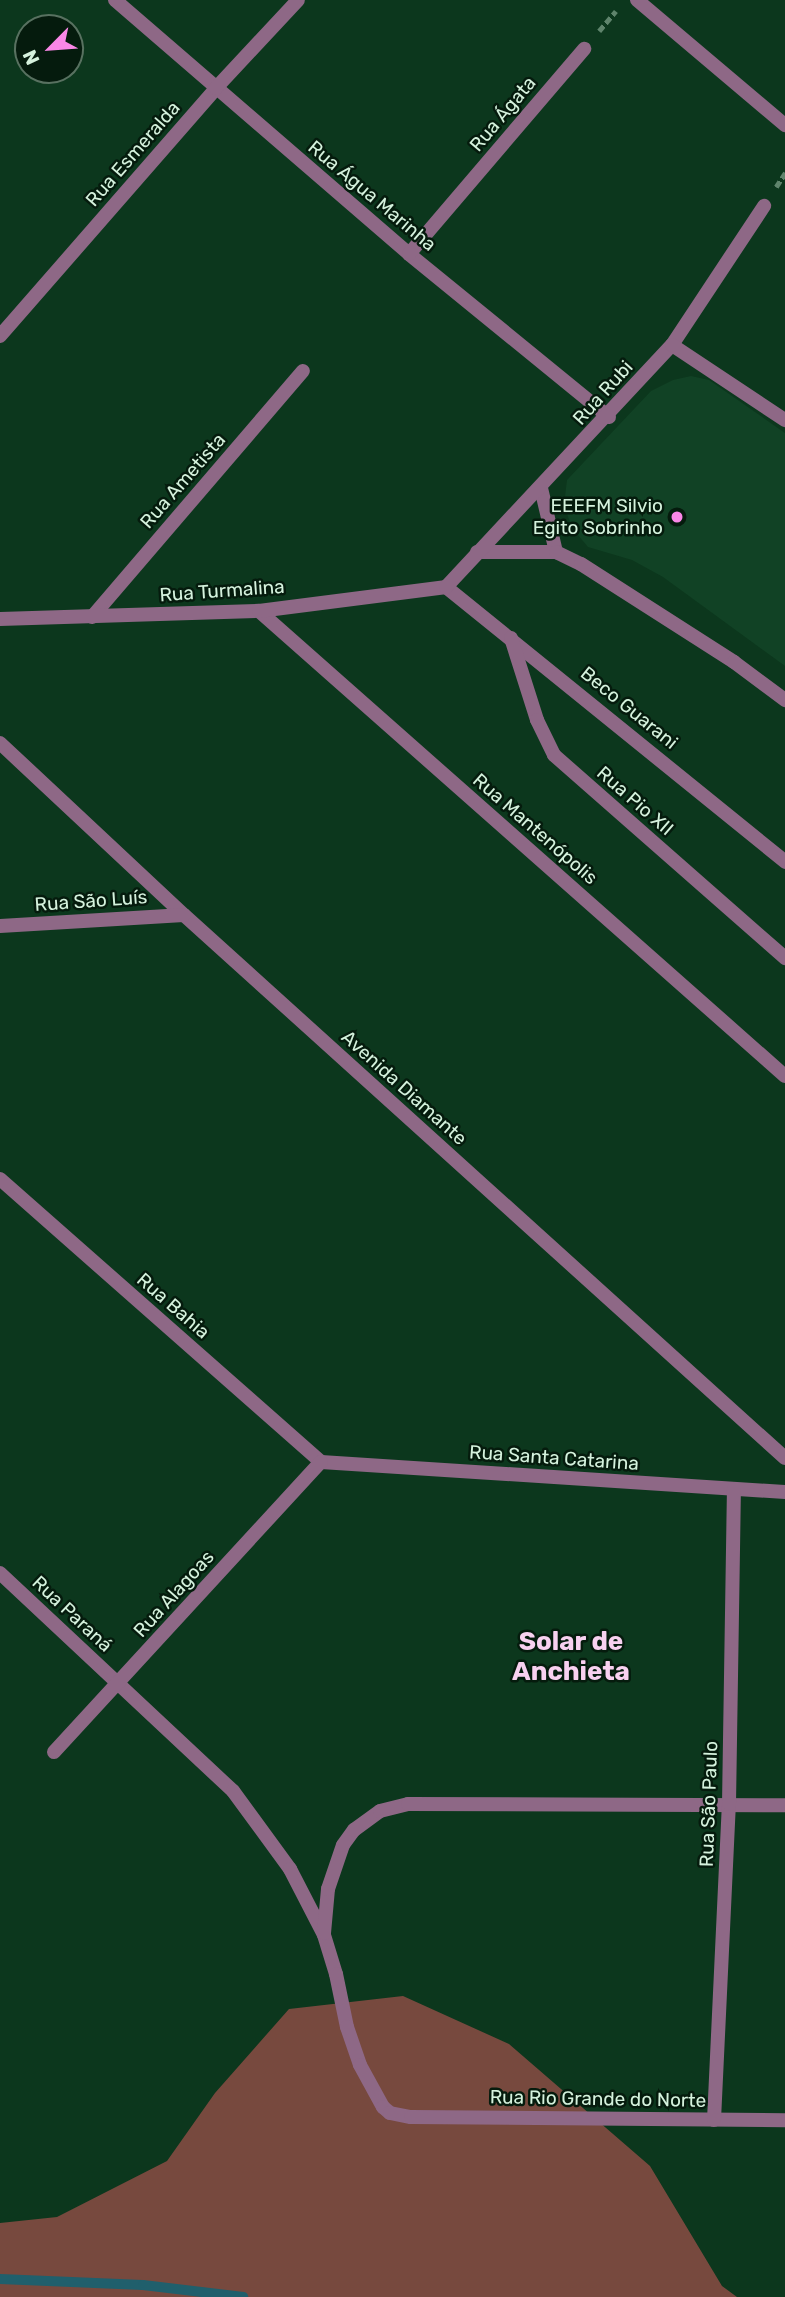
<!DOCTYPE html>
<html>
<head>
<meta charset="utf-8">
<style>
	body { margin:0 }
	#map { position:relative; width:785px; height:2297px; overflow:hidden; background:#0c371d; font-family:Rubik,sans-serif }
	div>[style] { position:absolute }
	.built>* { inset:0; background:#114225 }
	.green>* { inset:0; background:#77493e }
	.stream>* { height:10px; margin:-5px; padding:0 5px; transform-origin:5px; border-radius:5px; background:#205f6c }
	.path>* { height:4.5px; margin-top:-2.25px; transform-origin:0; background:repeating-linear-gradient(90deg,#5f846c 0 7px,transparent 0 10.5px) }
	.minor>* { height:14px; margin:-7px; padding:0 7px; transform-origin:7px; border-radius:7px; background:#8e6886 }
	.tertiary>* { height:14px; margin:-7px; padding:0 7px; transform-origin:7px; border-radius:7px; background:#8e6886 }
	.dots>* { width:19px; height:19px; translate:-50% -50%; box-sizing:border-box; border:4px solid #051b0d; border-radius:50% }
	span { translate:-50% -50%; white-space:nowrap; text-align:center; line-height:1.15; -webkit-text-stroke:5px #051b0d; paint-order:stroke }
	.street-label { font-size:19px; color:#d5f2dd }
	.poi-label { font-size:19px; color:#d5f2dd }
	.right { translate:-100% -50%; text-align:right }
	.district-label { font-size:26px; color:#f8d1f0; font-weight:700 }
	.north { position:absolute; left:14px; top:14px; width:70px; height:70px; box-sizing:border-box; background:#051b0d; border:2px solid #587160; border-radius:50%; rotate:245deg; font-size:19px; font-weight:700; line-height:28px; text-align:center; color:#d5f2dd }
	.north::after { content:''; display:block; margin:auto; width:24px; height:32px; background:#fa87e7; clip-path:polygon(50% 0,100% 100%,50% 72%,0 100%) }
</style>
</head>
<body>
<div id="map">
	<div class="built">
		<i style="clip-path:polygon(691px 376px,709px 380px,785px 433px,785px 666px,663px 577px,632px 560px,588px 547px,572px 528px,564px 505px,567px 480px,651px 391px,673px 380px)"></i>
	</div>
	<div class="green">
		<i style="clip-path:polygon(403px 1996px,509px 2044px,650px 2166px,722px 2286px,737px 2297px,0 2297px,0 2223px,57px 2217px,167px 2161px,215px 2093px,289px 2009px)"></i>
	</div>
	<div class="stream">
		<i style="left:0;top:2279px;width:143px;rotate:2.4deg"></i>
		<i style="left:143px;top:2285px;width:101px;rotate:6.8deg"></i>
	</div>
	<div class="path">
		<i style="left:599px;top:31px;width:26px;rotate:-50deg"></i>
		<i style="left:776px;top:187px;width:17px;rotate:-57deg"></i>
	</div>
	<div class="minor">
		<i style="left:115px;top:0;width:389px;rotate:40.8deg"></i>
		<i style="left:409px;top:254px;width:258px;rotate:39.2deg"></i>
		<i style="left:637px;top:0;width:194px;rotate:40.2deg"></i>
		<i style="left:409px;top:254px;width:270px;rotate:-49.5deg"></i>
		<i style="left:0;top:336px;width:329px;rotate:-48.9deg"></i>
		<i style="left:216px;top:88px;width:120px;rotate:-47deg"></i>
		<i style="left:672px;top:345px;width:167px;rotate:-56.5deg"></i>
		<i style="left:446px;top:587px;width:437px;rotate:39deg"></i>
		<i style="left:259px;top:611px;width:702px;rotate:41.48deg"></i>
		<i style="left:92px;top:617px;width:324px;rotate:-49.4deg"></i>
		<i style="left:511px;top:638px;width:86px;rotate:72.4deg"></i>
		<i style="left:537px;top:720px;width:39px;rotate:64deg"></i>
		<i style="left:554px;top:755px;width:308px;rotate:41.3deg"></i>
		<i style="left:0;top:743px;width:252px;rotate:43.1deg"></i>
		<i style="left:184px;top:915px;width:810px;rotate:42.1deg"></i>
		<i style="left:0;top:926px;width:184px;rotate:-3.4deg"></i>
		<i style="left:0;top:1179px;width:428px;rotate:41.4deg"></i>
		<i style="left:321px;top:1462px;width:465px;rotate:3.7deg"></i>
		<i style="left:0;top:1573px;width:319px;rotate:43.1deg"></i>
		<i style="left:233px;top:1791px;width:97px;rotate:53.8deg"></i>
		<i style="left:290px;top:1869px;width:74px;rotate:62.7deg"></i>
		<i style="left:324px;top:1935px;width:41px;rotate:72.9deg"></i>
		<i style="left:336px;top:1974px;width:54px;rotate:78.3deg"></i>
		<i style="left:347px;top:2027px;width:40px;rotate:71.1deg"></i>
		<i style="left:360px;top:2065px;width:48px;rotate:61.3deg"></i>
		<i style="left:383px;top:2107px;width:9px;rotate:41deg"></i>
		<i style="left:390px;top:2113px;width:21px;rotate:11deg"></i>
		<i style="left:411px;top:2117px;width:374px;rotate:0.5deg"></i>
		<i style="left:54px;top:1752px;width:394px;rotate:-47.4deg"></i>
		<i style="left:324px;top:1933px;width:44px;rotate:-84.8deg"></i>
		<i style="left:328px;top:1889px;width:46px;rotate:-71.2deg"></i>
		<i style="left:343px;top:1845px;width:19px;rotate:-54deg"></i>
		<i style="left:354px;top:1830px;width:32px;rotate:-36deg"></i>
		<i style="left:380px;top:1811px;width:29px;rotate:-14deg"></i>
		<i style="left:408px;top:1804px;width:377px;rotate:0.2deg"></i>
		<i style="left:714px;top:2120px;width:316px;rotate:-87.3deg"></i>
		<i style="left:729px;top:1804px;width:315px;rotate:-89.1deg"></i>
	</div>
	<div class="tertiary">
		<i style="left:541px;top:488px;width:66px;rotate:76.8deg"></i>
		<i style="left:477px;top:552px;width:79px"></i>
		<i style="left:556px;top:552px;width:28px;rotate:26deg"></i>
		<i style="left:581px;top:564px;width:182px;rotate:32.6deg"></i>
		<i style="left:734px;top:662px;width:64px;rotate:36.7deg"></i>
		<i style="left:0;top:619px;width:259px;rotate:-1.8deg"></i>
		<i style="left:259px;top:611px;width:189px;rotate:-7.3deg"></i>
		<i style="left:446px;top:587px;width:331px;rotate:-47deg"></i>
		<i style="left:672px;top:345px;width:136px;rotate:33.6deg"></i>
	</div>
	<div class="dots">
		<i style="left:677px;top:517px;background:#fa87e7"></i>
	</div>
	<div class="street-label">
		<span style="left:503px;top:114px;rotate:-50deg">Rua Ágata</span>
		<span style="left:133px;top:154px;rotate:-49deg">Rua Esmeralda</span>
		<span style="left:372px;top:196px;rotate:40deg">Rua Água Marinha</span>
		<span style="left:603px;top:393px;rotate:-48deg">Rua Rubi</span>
		<span style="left:183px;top:481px;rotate:-49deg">Rua Ametista</span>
		<span style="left:222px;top:591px;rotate:-4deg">Rua Turmalina</span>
		<span style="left:629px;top:708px;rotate:39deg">Beco Guarani</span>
		<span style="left:635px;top:801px;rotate:41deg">Rua Pio XII</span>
		<span style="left:535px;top:829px;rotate:41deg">Rua Mantenópolis</span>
		<span style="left:91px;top:901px;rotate:-4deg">Rua São Luís</span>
		<span style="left:404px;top:1088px;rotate:42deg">Avenida Diamante</span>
		<span style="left:173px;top:1306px;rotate:41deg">Rua Bahia</span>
		<span style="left:554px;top:1458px;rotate:4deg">Rua Santa Catarina</span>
		<span style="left:174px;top:1594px;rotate:-48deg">Rua Alagoas</span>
		<span style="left:72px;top:1614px;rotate:43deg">Rua Paraná</span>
		<span style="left:709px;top:1804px;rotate:-88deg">Rua São Paulo</span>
		<span style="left:598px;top:2099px;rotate:1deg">Rua Rio Grande do Norte</span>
	</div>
	<div class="poi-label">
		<span class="right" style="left:663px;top:517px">EEEFM Silvio<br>Egito Sobrinho</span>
	</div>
	<div class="district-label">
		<span style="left:571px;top:1657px">Solar de<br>Anchieta</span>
	</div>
	<div class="north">N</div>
</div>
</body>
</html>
